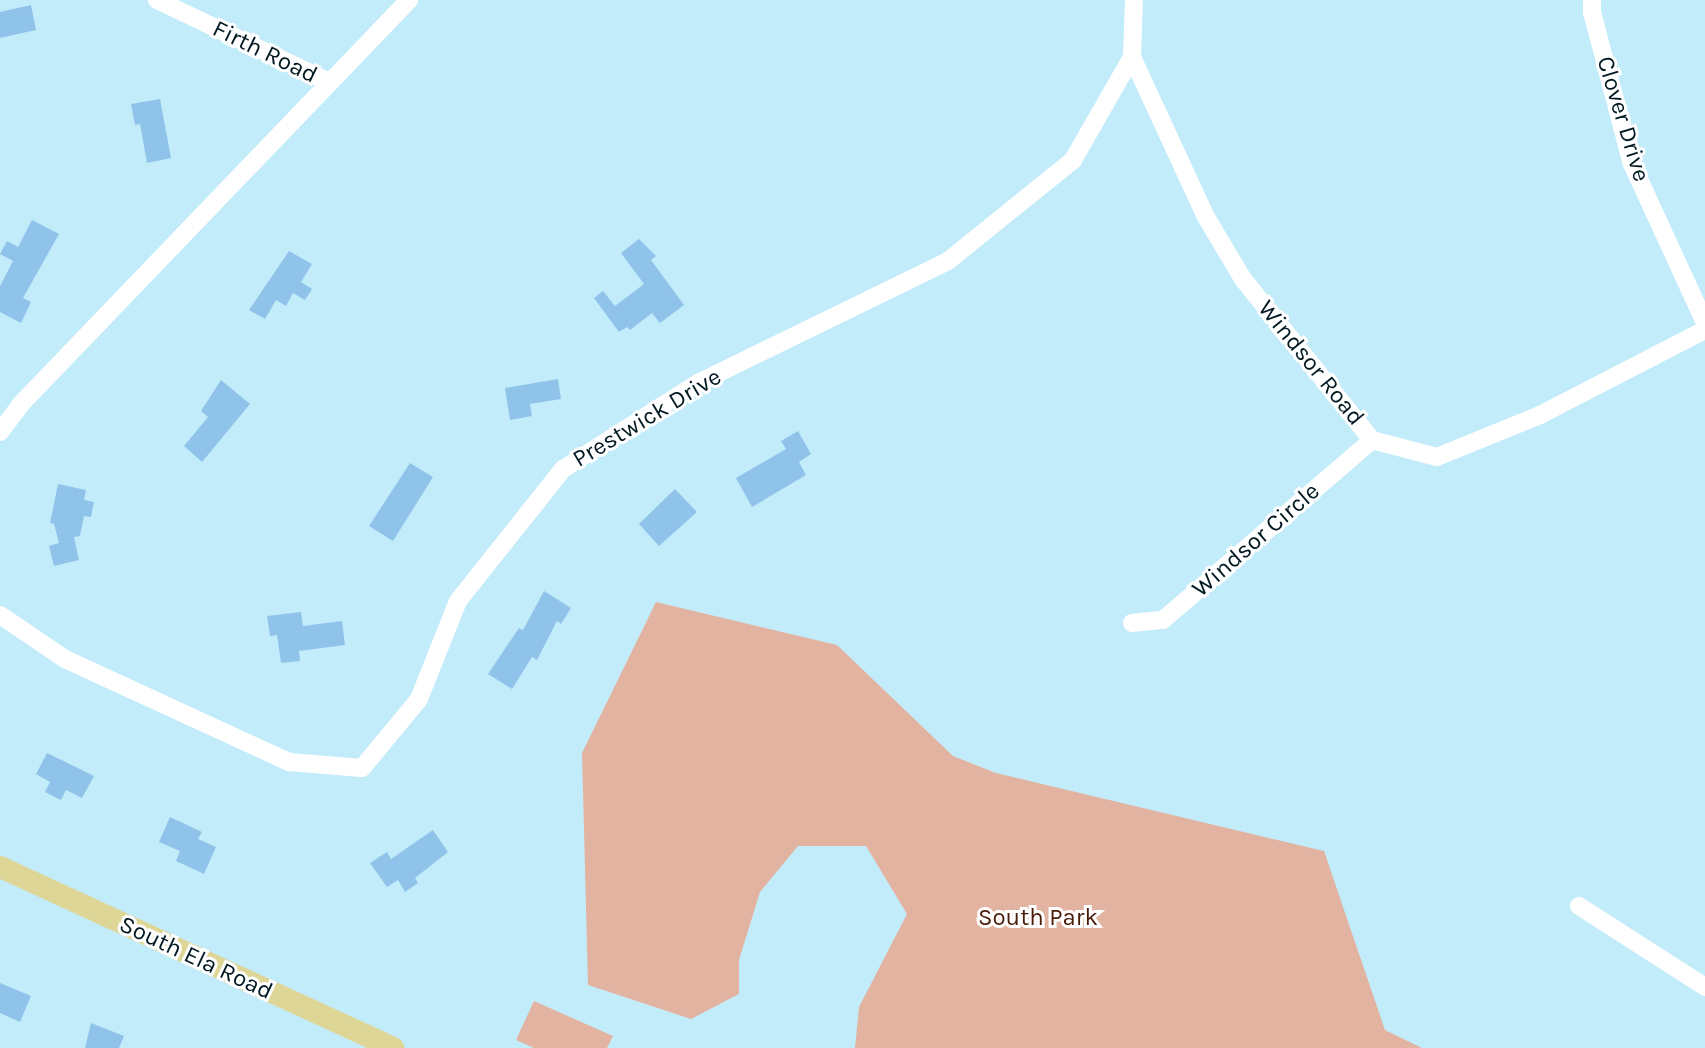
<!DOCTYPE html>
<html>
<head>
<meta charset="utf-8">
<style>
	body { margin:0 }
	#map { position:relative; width:1705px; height:1048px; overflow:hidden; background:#c3ecfb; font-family:Karla,sans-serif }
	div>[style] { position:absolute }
	.green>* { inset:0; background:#e3b3a1 }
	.building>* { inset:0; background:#90c3ea }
	.minor>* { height:18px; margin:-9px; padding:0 9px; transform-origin:9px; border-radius:9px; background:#fff }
	.major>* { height:22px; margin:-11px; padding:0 11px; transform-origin:11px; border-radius:11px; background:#ded697 }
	span { translate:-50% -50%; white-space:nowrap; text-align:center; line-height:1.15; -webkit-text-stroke:6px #fff; paint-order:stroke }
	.street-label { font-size:24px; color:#001821 }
	.park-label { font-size:24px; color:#4a1d09 }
</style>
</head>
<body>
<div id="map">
	<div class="green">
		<i style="clip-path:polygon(656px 602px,837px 645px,953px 756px,996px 773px,1324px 851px,1385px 1030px,1422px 1048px,855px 1048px,859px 1007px,907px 914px,866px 846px,798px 846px,760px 892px,739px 960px,739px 994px,691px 1019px,588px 985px,582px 753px)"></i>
		<i style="clip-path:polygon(534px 1001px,613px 1036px,607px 1048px,534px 1048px,516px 1040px)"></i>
	</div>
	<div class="building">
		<i style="clip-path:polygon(31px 5px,36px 30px,0 38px,0 12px)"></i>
		<i style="clip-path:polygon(160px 99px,171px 158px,147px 163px,140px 124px,135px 125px,131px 104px)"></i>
		<i style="clip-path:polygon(32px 220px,59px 234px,23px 298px,31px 302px,21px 323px,0 312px,0 286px,13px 261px,0 254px,7px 241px,18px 247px)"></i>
		<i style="clip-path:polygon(639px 239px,656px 256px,651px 260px,684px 305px,660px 323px,652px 313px,630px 330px,627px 327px,619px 332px,594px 298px,603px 291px,615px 306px,644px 284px,621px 253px)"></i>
		<i style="clip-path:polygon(289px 251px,312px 264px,301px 282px,312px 289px,305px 300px,293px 293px,286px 306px,276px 300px,265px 319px,249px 310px)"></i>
		<i style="clip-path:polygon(558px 379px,561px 399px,530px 404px,532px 416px,510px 420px,505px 388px)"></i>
		<i style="clip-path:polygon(221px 380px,250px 404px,202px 462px,184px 446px,208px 417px,201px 411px)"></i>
		<i style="clip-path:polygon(798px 431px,811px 454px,799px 462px,806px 475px,752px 507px,736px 478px,786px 449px,781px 441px)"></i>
		<i style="clip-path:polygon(410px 463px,433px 477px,393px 541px,369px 526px)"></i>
		<i style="clip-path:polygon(58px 484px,86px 490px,84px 500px,94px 502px,91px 517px,84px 516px,80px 536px,74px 537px,79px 560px,54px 566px,49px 546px,59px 543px,54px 524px,50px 523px)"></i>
		<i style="clip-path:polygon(675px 489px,697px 512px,659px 546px,639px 524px)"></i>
		<i style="clip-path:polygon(544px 591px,571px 608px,561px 624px,557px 621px,537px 660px,532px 657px,512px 689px,488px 674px,519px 628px,523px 630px)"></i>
		<i style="clip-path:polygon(301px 612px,303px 626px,342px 621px,345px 645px,299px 651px,300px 661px,281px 663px,277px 635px,270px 636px,267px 616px)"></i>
		<i style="clip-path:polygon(47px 753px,94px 776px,82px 798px,66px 790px,61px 800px,45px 792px,50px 782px,36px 774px)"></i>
		<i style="clip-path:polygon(170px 817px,202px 832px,198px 839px,216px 847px,204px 874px,176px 861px,180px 851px,159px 842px)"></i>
		<i style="clip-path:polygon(433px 830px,448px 852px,415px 878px,418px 883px,405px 892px,398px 880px,387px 887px,370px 863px,387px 852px,391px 859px)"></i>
		<i style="clip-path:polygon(0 983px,31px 996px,20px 1022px,0 1013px)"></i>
		<i style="clip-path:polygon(91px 1023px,124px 1036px,119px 1048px,85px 1048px)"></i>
	</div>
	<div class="minor">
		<i style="left:157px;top:0;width:191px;rotate:25.5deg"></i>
		<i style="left:1134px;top:0;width:57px;rotate:92deg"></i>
		<i style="left:1132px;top:57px;width:176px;rotate:65.2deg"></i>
		<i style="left:1206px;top:217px;width:72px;rotate:59.2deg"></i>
		<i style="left:1243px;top:279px;width:206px;rotate:51.3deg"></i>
		<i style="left:1372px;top:440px;width:67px;rotate:14.7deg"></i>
		<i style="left:1437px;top:457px;width:111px;rotate:-22.2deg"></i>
		<i style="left:1540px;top:415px;width:186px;rotate:-27.3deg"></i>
		<i style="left:1592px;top:0;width:12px;rotate:90deg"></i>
		<i style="left:1592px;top:12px;width:157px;rotate:75.3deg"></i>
		<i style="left:1632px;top:164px;width:175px;rotate:65.3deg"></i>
		<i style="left:0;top:432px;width:34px;rotate:-53deg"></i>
		<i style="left:20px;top:405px;width:562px;rotate:-46.15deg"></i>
		<i style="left:0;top:615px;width:78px;rotate:34.1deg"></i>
		<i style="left:65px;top:659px;width:247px;rotate:24.7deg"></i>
		<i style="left:289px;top:762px;width:73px;rotate:4.7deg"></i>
		<i style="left:362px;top:768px;width:89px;rotate:-50.4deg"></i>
		<i style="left:419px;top:699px;width:105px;rotate:-68.3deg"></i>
		<i style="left:458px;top:601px;width:169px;rotate:-51.5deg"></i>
		<i style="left:563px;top:469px;width:160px;rotate:-32.5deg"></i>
		<i style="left:698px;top:383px;width:278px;rotate:-26deg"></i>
		<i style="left:948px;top:261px;width:161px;rotate:-38.9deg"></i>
		<i style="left:1073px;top:160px;width:119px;rotate:-60.2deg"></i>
		<i style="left:1132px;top:623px;width:31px;rotate:-6deg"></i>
		<i style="left:1163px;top:620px;width:276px;rotate:-40.7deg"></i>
		<i style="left:1579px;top:906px;width:150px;rotate:32.7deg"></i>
	</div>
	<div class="major">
		<i style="left:0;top:867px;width:433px;rotate:24.7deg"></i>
	</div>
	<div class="street-label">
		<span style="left:265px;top:52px;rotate:26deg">Firth Road</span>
		<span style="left:1623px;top:119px;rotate:73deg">Clover Drive</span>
		<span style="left:1311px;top:363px;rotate:51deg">Windsor Road</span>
		<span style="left:647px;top:418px;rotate:-31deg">Prestwick Drive</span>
		<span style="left:1256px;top:540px;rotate:-41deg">Windsor Circle</span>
		<span style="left:196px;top:958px;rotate:25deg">South Ela Road</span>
	</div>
	<div class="park-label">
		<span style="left:1038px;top:918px">South Park</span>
	</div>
</div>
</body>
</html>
